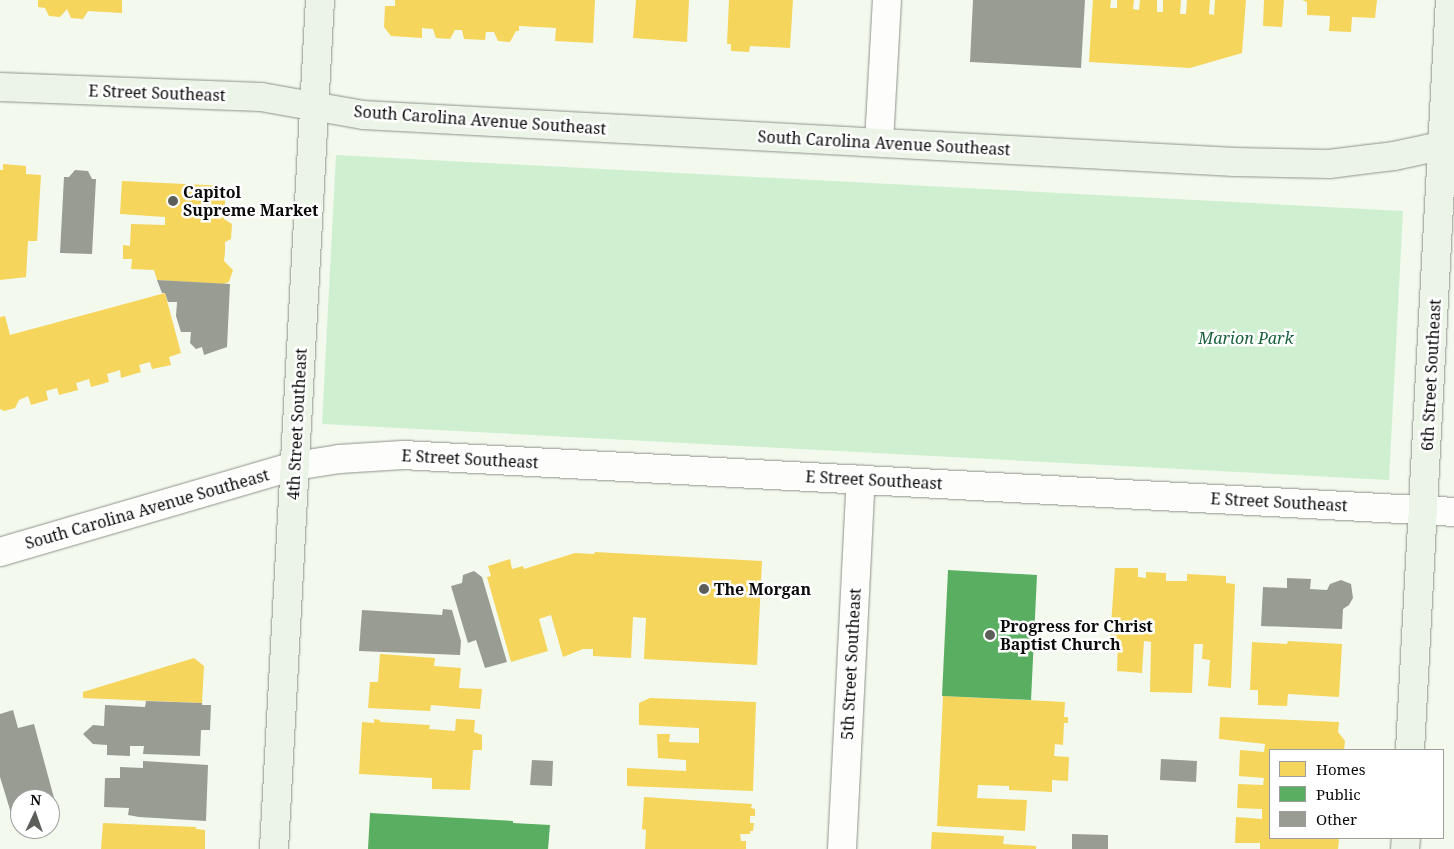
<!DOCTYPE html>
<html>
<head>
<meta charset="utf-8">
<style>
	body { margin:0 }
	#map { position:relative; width:1454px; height:849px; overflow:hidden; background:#f3f9ed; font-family:"Noto Serif",serif }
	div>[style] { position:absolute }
	.green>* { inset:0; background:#cef0d1 }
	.homes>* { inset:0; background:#f6d55c }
	.public>* { inset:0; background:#5aae61 }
	.building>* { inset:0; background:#989c93 }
	.roads { filter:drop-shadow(0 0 1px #8f928c) drop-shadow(0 0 1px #8f928c) }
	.street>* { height:28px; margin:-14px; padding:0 14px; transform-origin:14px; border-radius:14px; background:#fdfefc }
	.secondary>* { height:28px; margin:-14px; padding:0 14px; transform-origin:14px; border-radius:14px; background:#ecf4e7 }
	.dots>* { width:14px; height:14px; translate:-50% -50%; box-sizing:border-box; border:2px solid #fff; border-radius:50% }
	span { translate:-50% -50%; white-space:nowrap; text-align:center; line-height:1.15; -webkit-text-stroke:5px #fff; paint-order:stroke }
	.street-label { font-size:16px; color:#0a0a0a }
	.poi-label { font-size:16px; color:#0a0a0a; font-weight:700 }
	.left { translate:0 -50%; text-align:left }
	.park-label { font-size:16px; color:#1a623d; font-style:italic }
	.legend { position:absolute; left:1269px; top:749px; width:175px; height:90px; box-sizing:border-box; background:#fff; border:1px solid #9d9d9d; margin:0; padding:6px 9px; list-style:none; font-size:15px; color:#0a0a0a }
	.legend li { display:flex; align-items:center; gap:10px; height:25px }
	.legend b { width:25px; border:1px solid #9d9d9d }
	.north { position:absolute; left:10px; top:789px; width:50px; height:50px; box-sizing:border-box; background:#fff; border:1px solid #9d9d9d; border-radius:50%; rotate:3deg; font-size:14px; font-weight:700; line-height:20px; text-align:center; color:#0a0a0a }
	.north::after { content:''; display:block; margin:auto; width:18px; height:22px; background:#5c5e59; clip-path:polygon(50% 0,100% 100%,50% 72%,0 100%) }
</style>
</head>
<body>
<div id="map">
	<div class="green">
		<i style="clip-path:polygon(336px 155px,1403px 211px,1389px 480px,322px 424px)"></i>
	</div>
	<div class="homes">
		<i style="clip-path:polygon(38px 0,122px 0,122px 13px,88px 11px,83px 19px,71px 18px,67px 9px,60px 17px,49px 16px,45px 8px,38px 7px)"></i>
		<i style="clip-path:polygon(395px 0,595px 0,593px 43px,555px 41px,556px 28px,519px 26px,519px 31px,516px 31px,510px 42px,498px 41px,494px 32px,486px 32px,485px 40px,464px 39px,462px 30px,455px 30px,450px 39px,436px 38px,433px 29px,422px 28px,422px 38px,391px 36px,384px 27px,385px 6px,395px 6px)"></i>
		<i style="clip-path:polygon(636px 0,689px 0,687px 42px,633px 38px)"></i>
		<i style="clip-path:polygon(729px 0,793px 0,790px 48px,750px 46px,749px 52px,731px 51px,731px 44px,727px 44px)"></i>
		<i style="clip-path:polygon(1093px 0,1111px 0,1110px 8px,1117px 8px,1117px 0,1134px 0,1133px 9px,1139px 10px,1140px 0,1157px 0,1157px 12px,1163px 12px,1163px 0,1181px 0,1180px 14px,1186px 14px,1187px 0,1210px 0,1209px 14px,1214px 15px,1215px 0,1246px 0,1242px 53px,1190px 68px,1089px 62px)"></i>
		<i style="clip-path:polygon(1264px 0,1284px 0,1282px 27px,1263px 26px)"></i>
		<i style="clip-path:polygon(1302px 0,1377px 0,1375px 18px,1352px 17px,1351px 32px,1329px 31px,1330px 16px,1307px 15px,1307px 2px)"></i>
		<i style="clip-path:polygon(3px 164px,26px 166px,26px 174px,41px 175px,37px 241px,28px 241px,26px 277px,0 280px,0 170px,3px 170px)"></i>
		<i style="clip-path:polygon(122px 181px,226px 186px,224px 219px,232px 224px,231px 239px,225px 242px,225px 252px,224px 261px,233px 270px,229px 282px,223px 284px,157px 280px,154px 270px,131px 269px,132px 259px,123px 259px,123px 245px,130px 246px,131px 224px,165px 225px,165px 217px,120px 214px)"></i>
		<i style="clip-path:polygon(165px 293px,181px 353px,169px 357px,171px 365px,152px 369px,150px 362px,139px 365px,141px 372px,121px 378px,120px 370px,117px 371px,107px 374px,109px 382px,91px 387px,89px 379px,76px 383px,78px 390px,59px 395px,57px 388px,46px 391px,48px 400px,31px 405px,28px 396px,19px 400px,15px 408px,4px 411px,0 409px,0 317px,5px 316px,10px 335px)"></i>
		<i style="clip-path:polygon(595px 552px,762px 561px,757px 665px,644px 659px,646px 618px,633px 617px,631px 658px,593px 656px,593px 649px,583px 649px,563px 657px,551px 615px,539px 619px,548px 651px,511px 662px,487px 577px,491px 576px,488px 566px,510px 559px,512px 569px,523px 566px,524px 569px,575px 553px,594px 554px)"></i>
		<i style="clip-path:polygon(1115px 568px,1138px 568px,1138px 577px,1146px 578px,1146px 572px,1166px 573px,1166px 581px,1187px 581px,1187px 574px,1226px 576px,1226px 583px,1235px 584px,1231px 688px,1208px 686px,1210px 660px,1202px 659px,1203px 644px,1194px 644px,1192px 693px,1150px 692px,1151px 642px,1144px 641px,1142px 673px,1117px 671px,1118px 640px,1110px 640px)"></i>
		<i style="clip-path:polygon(1288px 641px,1342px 644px,1339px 697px,1288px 694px,1287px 706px,1258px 705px,1258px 690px,1250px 690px,1252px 642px,1287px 644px)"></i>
		<i style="clip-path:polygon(380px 654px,435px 658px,434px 666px,461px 668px,459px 688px,482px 689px,480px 709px,431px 705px,430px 711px,368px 708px,370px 682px,378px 682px)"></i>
		<i style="clip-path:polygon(194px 658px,204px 666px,202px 703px,83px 698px,83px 692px)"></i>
		<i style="clip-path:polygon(943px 696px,1065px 702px,1064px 717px,1068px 717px,1068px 723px,1064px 723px,1063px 745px,1055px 744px,1054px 756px,1069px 757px,1068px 781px,1052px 780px,1052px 792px,1009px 790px,1009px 786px,978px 785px,977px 798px,1027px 800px,1025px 831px,937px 826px)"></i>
		<i style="clip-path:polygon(650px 698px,756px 702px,753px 791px,627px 786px,627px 768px,686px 771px,686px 760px,658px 758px,657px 734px,670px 734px,669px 742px,699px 743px,699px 728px,639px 725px,639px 703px)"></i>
		<i style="clip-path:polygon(1220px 717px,1339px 722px,1338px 732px,1345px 741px,1344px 750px,1270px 750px,1270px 838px,1337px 838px,1339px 840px,1338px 849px,1260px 849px,1260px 843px,1235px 843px,1236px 817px,1262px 819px,1262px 809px,1237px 808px,1238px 784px,1263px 785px,1264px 778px,1239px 776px,1240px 750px,1264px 752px,1265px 744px,1219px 739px)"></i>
		<i style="clip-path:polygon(374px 719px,380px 720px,380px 722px,430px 725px,429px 729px,455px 731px,456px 719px,475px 720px,474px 732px,482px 735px,482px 750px,473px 750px,470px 790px,432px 789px,432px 778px,359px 774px,362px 722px,374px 723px)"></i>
		<i style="clip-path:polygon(644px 797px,752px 804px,751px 808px,755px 809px,755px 816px,750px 816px,750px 823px,754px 823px,753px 831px,750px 831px,750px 834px,740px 834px,741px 841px,746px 841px,746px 849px,645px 849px,646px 830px,642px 829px)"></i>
		<i style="clip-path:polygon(103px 823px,196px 827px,196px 829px,205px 830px,205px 849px,101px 849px)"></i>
		<i style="clip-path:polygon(932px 832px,1004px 836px,1003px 844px,1036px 846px,1036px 849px,931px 849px)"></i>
	</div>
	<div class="public">
		<i style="clip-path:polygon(948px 570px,1037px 575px,1031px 700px,942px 696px)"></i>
		<i style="clip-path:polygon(370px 813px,513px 821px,513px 823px,550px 825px,548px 849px,368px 849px)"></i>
	</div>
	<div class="building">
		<i style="clip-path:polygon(973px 0,1085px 0,1081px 68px,970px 62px)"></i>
		<i style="clip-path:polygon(75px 170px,88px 171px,92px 179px,96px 179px,92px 254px,60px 253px,64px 177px,69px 177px)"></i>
		<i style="clip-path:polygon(157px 280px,230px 284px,227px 347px,204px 355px,202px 347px,196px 349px,190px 343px,191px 332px,181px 332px,176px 316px,177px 302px,168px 302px,165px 293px,162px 293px)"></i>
		<i style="clip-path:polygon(474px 571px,482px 577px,507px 662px,485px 668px,476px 640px,468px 643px,451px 586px,462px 583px,463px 575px)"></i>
		<i style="clip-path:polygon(1287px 578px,1311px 579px,1310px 589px,1327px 590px,1330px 584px,1341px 580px,1351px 584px,1353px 598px,1349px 605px,1343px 609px,1342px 629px,1261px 626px,1263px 587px,1287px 588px)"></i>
		<i style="clip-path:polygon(443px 609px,452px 610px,461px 641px,460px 655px,359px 651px,362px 610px,442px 615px)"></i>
		<i style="clip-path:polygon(146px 701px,202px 703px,202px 705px,211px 705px,210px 730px,201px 730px,200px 756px,143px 754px,144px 746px,130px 746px,130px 756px,107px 755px,107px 745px,93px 744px,83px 734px,93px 725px,104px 726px,105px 705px,145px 707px)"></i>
		<i style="clip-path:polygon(13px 710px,18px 728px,34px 724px,54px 798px,20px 799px,20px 810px,11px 813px,0 777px,0 714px)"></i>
		<i style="clip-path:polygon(1161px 759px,1197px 761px,1196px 782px,1160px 780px)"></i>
		<i style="clip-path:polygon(532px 760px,553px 761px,552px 786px,530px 785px)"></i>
		<i style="clip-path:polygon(143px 761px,208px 765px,206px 821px,139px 817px,128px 815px,129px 808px,104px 807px,105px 778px,120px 778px,120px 767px,143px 768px)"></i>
		<i style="clip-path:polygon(1072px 834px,1108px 835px,1108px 849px,1072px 849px)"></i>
	</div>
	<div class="roads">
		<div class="street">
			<i style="left:879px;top:142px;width:142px;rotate:-86.8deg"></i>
			<i style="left:0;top:552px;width:307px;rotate:-16.3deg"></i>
			<i style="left:295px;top:466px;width:45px;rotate:-9deg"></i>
			<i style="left:339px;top:459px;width:64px;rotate:-3.6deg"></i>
			<i style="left:403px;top:455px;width:1053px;rotate:3.1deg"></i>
			<i style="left:842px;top:849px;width:370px;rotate:-87.1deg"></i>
		</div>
		<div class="secondary">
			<i style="left:0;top:87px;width:261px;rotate:2.2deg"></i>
			<i style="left:261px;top:97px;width:104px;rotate:10deg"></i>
			<i style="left:363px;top:115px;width:873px;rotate:3.09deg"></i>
			<i style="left:1235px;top:162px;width:94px;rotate:1.2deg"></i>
			<i style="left:1329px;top:164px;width:65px;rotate:-7deg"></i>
			<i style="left:1394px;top:156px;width:61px;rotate:-12.2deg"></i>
			<i style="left:1410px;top:750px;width:751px;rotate:-86.95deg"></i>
			<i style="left:274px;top:849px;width:850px;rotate:-86.9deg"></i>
			<i style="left:1405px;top:849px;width:11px;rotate:-85deg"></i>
		</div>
	</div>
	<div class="dots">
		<i style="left:173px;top:201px;background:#5c5e59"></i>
		<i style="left:704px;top:589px;background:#5c5e59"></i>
		<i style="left:990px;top:635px;background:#5c5e59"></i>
	</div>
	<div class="street-label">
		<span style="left:157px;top:93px;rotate:2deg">E Street Southeast</span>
		<span style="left:480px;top:120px;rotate:4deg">South Carolina Avenue Southeast</span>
		<span style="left:884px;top:143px;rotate:3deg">South Carolina Avenue Southeast</span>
		<span style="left:1431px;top:375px;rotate:-87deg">6th Street Southeast</span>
		<span style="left:297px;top:424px;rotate:-87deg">4th Street Southeast</span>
		<span style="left:470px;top:459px;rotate:3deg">E Street Southeast</span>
		<span style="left:874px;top:480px;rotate:3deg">E Street Southeast</span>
		<span style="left:1279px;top:502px;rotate:3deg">E Street Southeast</span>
		<span style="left:147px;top:509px;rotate:-16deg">South Carolina Avenue Southeast</span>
		<span style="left:851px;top:664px;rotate:-87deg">5th Street Southeast</span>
	</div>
	<div class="poi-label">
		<span class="left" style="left:183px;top:201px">Capitol<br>Supreme Market</span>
		<span class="left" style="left:714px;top:589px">The Morgan</span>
		<span class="left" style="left:1000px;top:635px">Progress for Christ<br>Baptist Church</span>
	</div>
	<div class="park-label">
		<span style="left:1246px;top:338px">Marion Park</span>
	</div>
	<ul class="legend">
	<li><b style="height:14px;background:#f6d55c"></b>Homes</li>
	<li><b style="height:14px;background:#5aae61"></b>Public</li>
	<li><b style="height:14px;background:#989c93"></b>Other</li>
	</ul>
	<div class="north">N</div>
</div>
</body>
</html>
